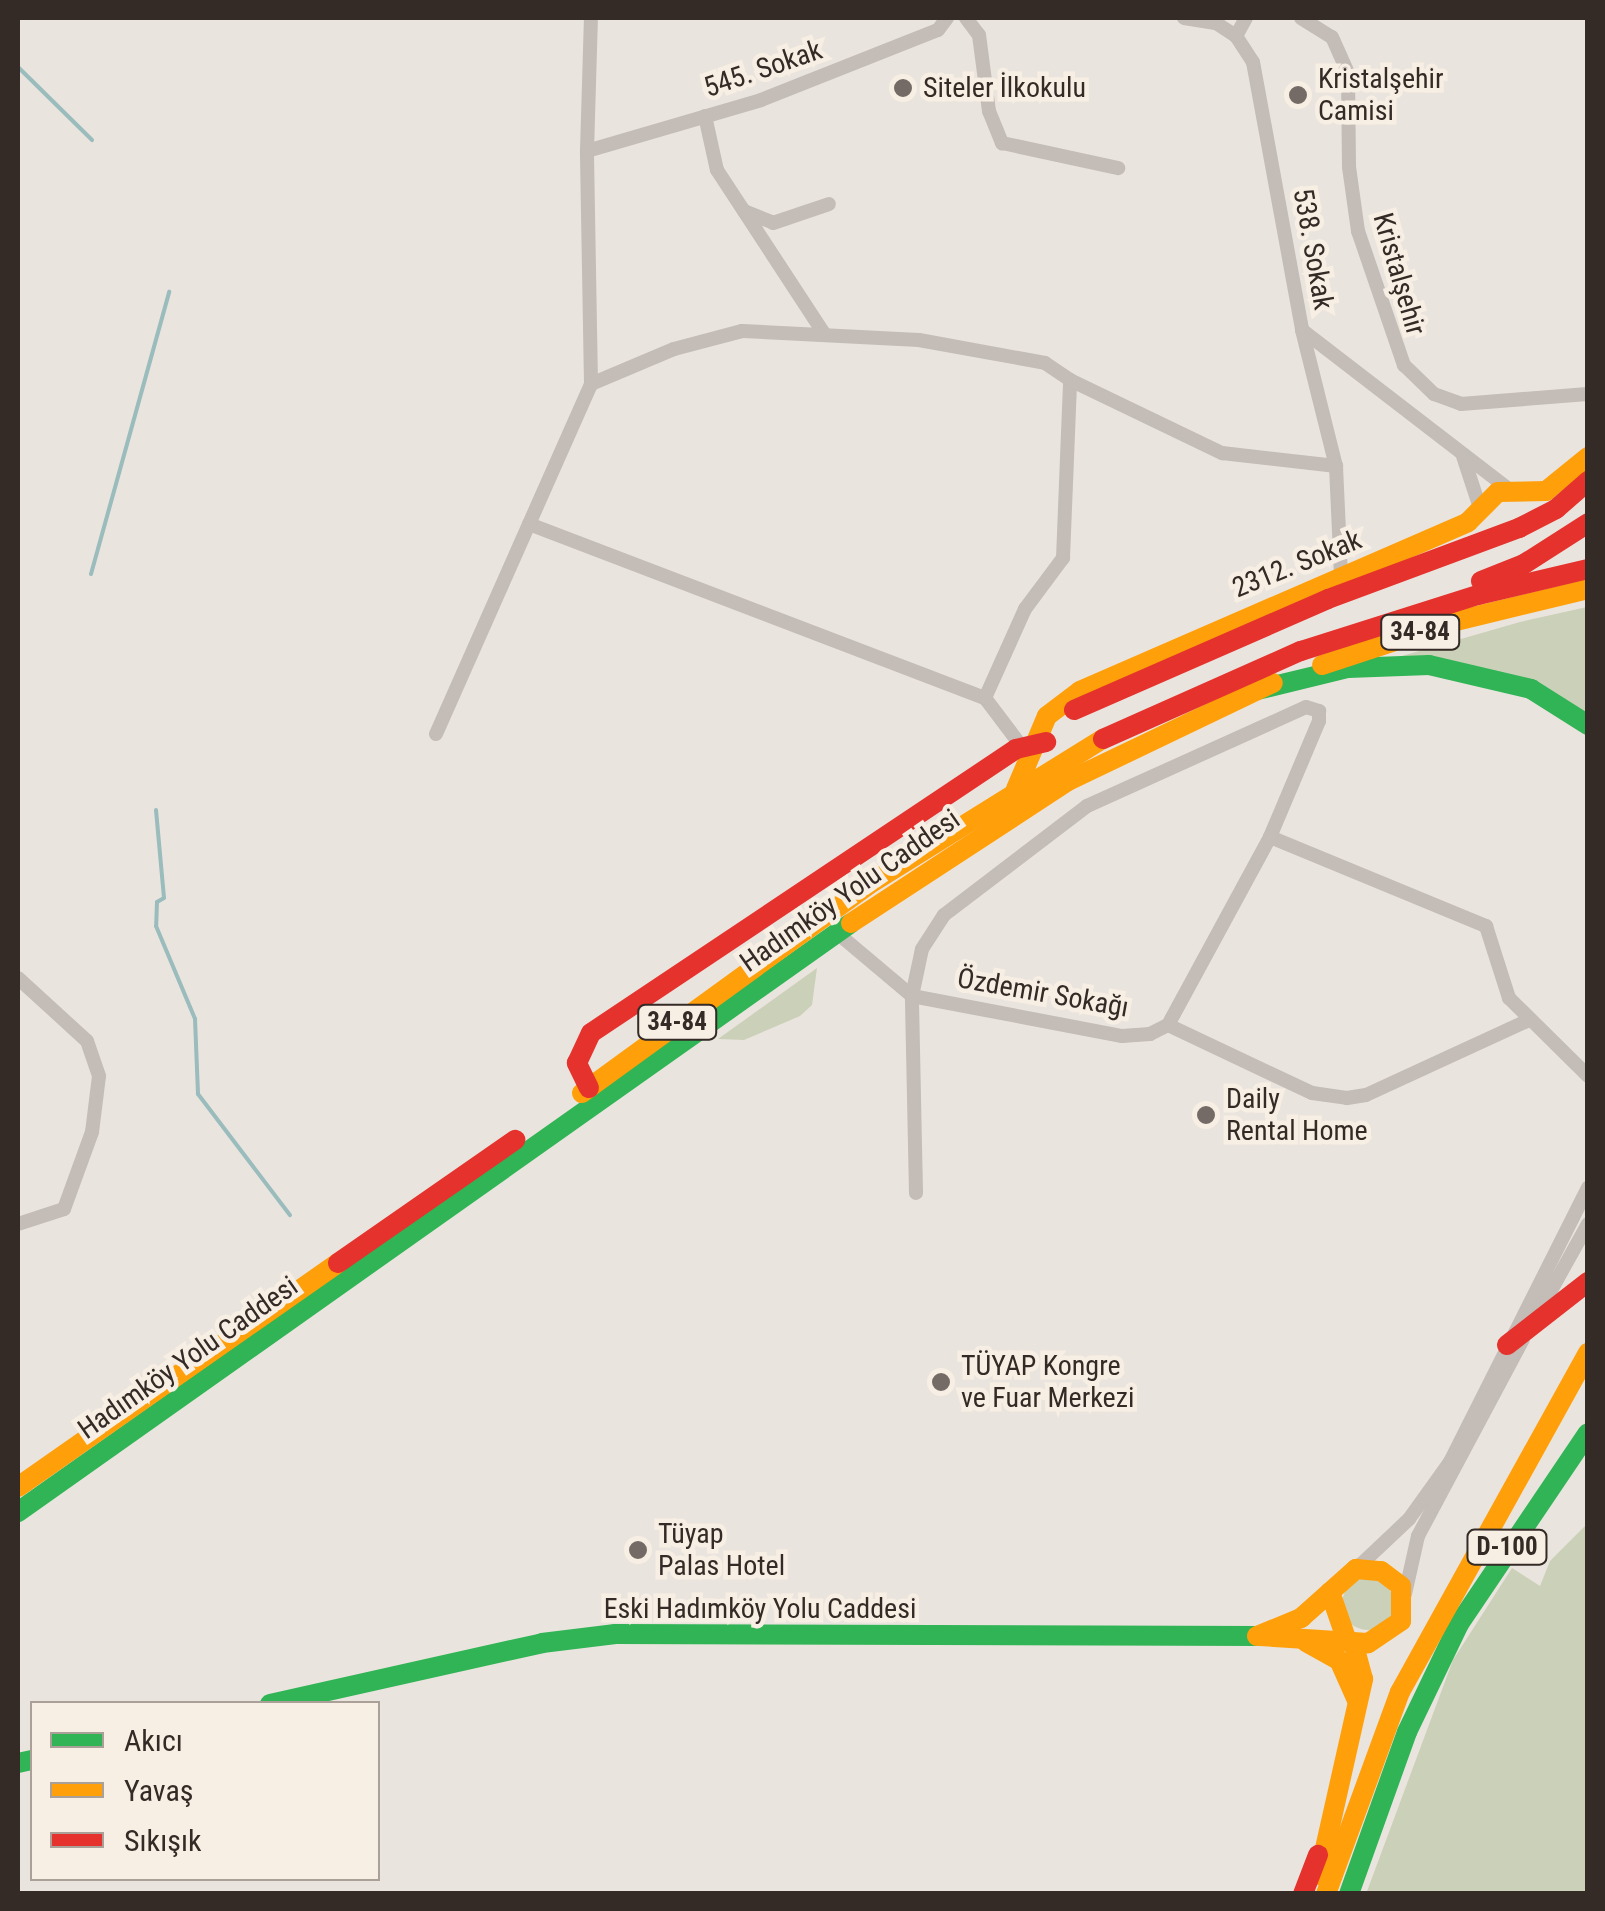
<!DOCTYPE html>
<html>
<head>
<meta charset="utf-8">
<style>
	body { margin:0 }
	#map { position:relative; width:1605px; height:1911px; overflow:hidden; background:#eae4de; font-family:"Roboto Condensed",sans-serif }
	div>[style] { position:absolute }
	.green>* { inset:0; background:#cbd0b8 }
	.round { border-radius:50% }
	.stream>* { height:4px; margin:-2px; padding:0 2px; transform-origin:2px; border-radius:2px; background:#9abcbc }
	.street>* { height:14px; margin:-7px; padding:0 7px; transform-origin:7px; border-radius:7px; background:#c3bcb7 }
	.fast>* { height:20px; margin:-10px; padding:0 10px; transform-origin:10px; border-radius:10px; background:#30b455 }
	.slow>* { height:20px; margin:-10px; padding:0 10px; transform-origin:10px; border-radius:10px; background:#ff9f0a }
	.jam>* { height:20px; margin:-10px; padding:0 10px; transform-origin:10px; border-radius:10px; background:#e5322d }
	.dots>* { width:28px; height:28px; translate:-50% -50%; box-sizing:border-box; border:5px solid #f8efe4; border-radius:50% }
	span { translate:-50% -50%; white-space:nowrap; text-align:center; line-height:1.15; -webkit-text-stroke:9px #f8efe4; paint-order:stroke }
	.shield-label span { padding:2px 8px; background:#f8efe4; border:2px solid; border-radius:8px; -webkit-text-stroke-width:0 }
	.shield-label { font-size:25px; color:#342a26; font-weight:700 }
	.street-label { font-size:28px; color:#342a26 }
	.poi-label { font-size:28px; color:#342a26 }
	.left { translate:0 -50%; text-align:left }
	.frame { position:absolute; inset:0; border:20px solid #342a26; pointer-events:none }
	.legend { position:absolute; left:30px; top:1701px; width:350px; height:180px; box-sizing:border-box; background:#f8efe4; border:2px solid #aaa098; margin:0; padding:12px 18px; list-style:none; font-size:30px; color:#342a26 }
	.legend li { display:flex; align-items:center; gap:20px; height:50px }
	.legend b { width:50px; border:2px solid #aaa098 }
</style>
</head>
<body>
<div id="map">
	<div class="green">
		<i style="clip-path:polygon(1587px 607px,1587px 712px,1402px 656px,1520px 622px)"></i>
		<i style="clip-path:polygon(817px 968px,812px 1005px,800px 1016px,744px 1040px,718px 1039px)"></i>
		<i style="clip-path:polygon(1587px 1524px,1587px 1893px,1366px 1894px,1453px 1660px,1512px 1568px,1540px 1586px,1550px 1561px)"></i>
		<i class="round" style="left:1342px;top:1578px;width:52px;height:52px"></i>
	</div>
	<div class="stream">
		<i style="left:18px;top:67px;width:104px;rotate:44.6deg"></i>
		<i style="left:91px;top:574px;width:293px;rotate:-74.5deg"></i>
		<i style="left:156px;top:810px;width:88px;rotate:84.8deg"></i>
		<i style="left:164px;top:898px;width:8px;rotate:150deg"></i>
		<i style="left:157px;top:902px;width:24px;rotate:92deg"></i>
		<i style="left:156px;top:926px;width:101px;rotate:67.2deg"></i>
		<i style="left:195px;top:1019px;width:75px;rotate:87.7deg"></i>
		<i style="left:198px;top:1094px;width:152px;rotate:52.8deg"></i>
	</div>
	<div class="street">
		<i style="left:966px;top:18px;width:21px;rotate:53deg"></i>
		<i style="left:979px;top:35px;width:77px;rotate:82.5deg"></i>
		<i style="left:989px;top:111px;width:35px;rotate:68deg"></i>
		<i style="left:1002px;top:143px;width:119px;rotate:12.2deg"></i>
		<i style="left:1184px;top:18px;width:32px;rotate:9deg"></i>
		<i style="left:1216px;top:23px;width:24px;rotate:33deg"></i>
		<i style="left:1236px;top:36px;width:31px;rotate:57deg"></i>
		<i style="left:1253px;top:62px;width:272px;rotate:79.6deg"></i>
		<i style="left:1302px;top:330px;width:264px;rotate:37.6deg"></i>
		<i style="left:1301px;top:18px;width:36px;rotate:32deg"></i>
		<i style="left:1332px;top:37px;width:39px;rotate:66deg"></i>
		<i style="left:1348px;top:73px;width:94px;rotate:89.4deg"></i>
		<i style="left:1349px;top:167px;width:65px;rotate:82deg"></i>
		<i style="left:1358px;top:231px;width:142px;rotate:71.1deg"></i>
		<i style="left:1404px;top:365px;width:42px;rotate:44deg"></i>
		<i style="left:1434px;top:394px;width:29px;rotate:20deg"></i>
		<i style="left:1461px;top:404px;width:127px;rotate:-4.5deg"></i>
		<i style="left:1236px;top:36px;width:21px;rotate:-61deg"></i>
		<i style="left:705px;top:116px;width:55px;rotate:77.5deg"></i>
		<i style="left:717px;top:170px;width:197px;rotate:56.8deg"></i>
		<i style="left:587px;top:151px;width:133px;rotate:-88.3deg"></i>
		<i style="left:744px;top:211px;width:31px;rotate:22deg"></i>
		<i style="left:773px;top:223px;width:59px;rotate:-18.7deg"></i>
		<i style="left:1302px;top:330px;width:140px;rotate:76deg"></i>
		<i style="left:1336px;top:466px;width:110px;rotate:87.4deg"></i>
		<i style="left:591px;top:384px;width:233px;rotate:-91deg"></i>
		<i style="left:587px;top:151px;width:181px;rotate:-16.3deg"></i>
		<i style="left:761px;top:100px;width:190px;rotate:-21.6deg"></i>
		<i style="left:938px;top:30px;width:15px;rotate:-53deg"></i>
		<i style="left:1463px;top:456px;width:58px;rotate:71.9deg"></i>
		<i style="left:529px;top:524px;width:488px;rotate:20.9deg"></i>
		<i style="left:985px;top:698px;width:61px;rotate:52.9deg"></i>
		<i style="left:985px;top:698px;width:98px;rotate:-65.8deg"></i>
		<i style="left:1025px;top:609px;width:64px;rotate:-53.3deg"></i>
		<i style="left:1063px;top:558px;width:178px;rotate:-87.7deg"></i>
		<i style="left:1070px;top:380px;width:169px;rotate:25.7deg"></i>
		<i style="left:1222px;top:453px;width:115px;rotate:6.5deg"></i>
		<i style="left:436px;top:734px;width:383px;rotate:-66.1deg"></i>
		<i style="left:591px;top:384px;width:90px;rotate:-22.9deg"></i>
		<i style="left:674px;top:349px;width:70px;rotate:-14.8deg"></i>
		<i style="left:742px;top:331px;width:177px;rotate:2.9deg"></i>
		<i style="left:919px;top:340px;width:128px;rotate:10.3deg"></i>
		<i style="left:1045px;top:363px;width:30px;rotate:34deg"></i>
		<i style="left:836px;top:932px;width:99px;rotate:40.1deg"></i>
		<i style="left:912px;top:996px;width:214px;rotate:10.8deg"></i>
		<i style="left:1122px;top:1036px;width:28px;rotate:-4deg"></i>
		<i style="left:1150px;top:1034px;width:20px;rotate:-27deg"></i>
		<i style="left:1168px;top:1025px;width:214px;rotate:-61.5deg"></i>
		<i style="left:18px;top:978px;width:93px;rotate:42.4deg"></i>
		<i style="left:87px;top:1041px;width:37px;rotate:71deg"></i>
		<i style="left:99px;top:1076px;width:56px;rotate:97.1deg"></i>
		<i style="left:92px;top:1132px;width:82px;rotate:110deg"></i>
		<i style="left:64px;top:1209px;width:48px;rotate:161.9deg"></i>
		<i style="left:1168px;top:1025px;width:159px;rotate:25.3deg"></i>
		<i style="left:1312px;top:1093px;width:35px;rotate:8deg"></i>
		<i style="left:1347px;top:1098px;width:19px;rotate:-9deg"></i>
		<i style="left:1366px;top:1095px;width:177px;rotate:-24.7deg"></i>
		<i style="left:916px;top:1193px;width:197px;rotate:-91.2deg"></i>
		<i style="left:912px;top:996px;width:48px;rotate:-78deg"></i>
		<i style="left:922px;top:949px;width:40px;rotate:-57.1deg"></i>
		<i style="left:944px;top:915px;width:180px;rotate:-37.3deg"></i>
		<i style="left:1087px;top:806px;width:240px;rotate:-24.3deg"></i>
		<i style="left:1306px;top:707px;width:14px;rotate:17deg"></i>
		<i style="left:1319px;top:711px;width:10px;rotate:90deg"></i>
		<i style="left:1319px;top:721px;width:126px;rotate:112.9deg"></i>
		<i style="left:1270px;top:837px;width:234px;rotate:22.4deg"></i>
		<i style="left:1486px;top:926px;width:76px;rotate:72.3deg"></i>
		<i style="left:1509px;top:998px;width:111px;rotate:44.6deg"></i>
		<i style="left:1539px;top:1312px;width:101px;rotate:-60.9deg"></i>
		<i style="left:1356px;top:1569px;width:73px;rotate:-43.3deg"></i>
		<i style="left:1409px;top:1519px;width:70px;rotate:-54.3deg"></i>
		<i style="left:1450px;top:1462px;width:307px;rotate:-63.3deg"></i>
		<i style="left:1405px;top:1594px;width:59px;rotate:-77.4deg"></i>
		<i style="left:1418px;top:1536px;width:223px;rotate:-61.9deg"></i>
	</div>
	<div class="fast">
		<i style="left:1257px;top:690px;width:94px;rotate:-13.6deg"></i>
		<i style="left:1348px;top:668px;width:81px;rotate:-2.1deg"></i>
		<i style="left:1429px;top:665px;width:105px;rotate:13.2deg"></i>
		<i style="left:1531px;top:689px;width:67px;rotate:32.3deg"></i>
		<i style="left:18px;top:1512px;width:1020px;rotate:-35.26deg"></i>
		<i style="left:270px;top:1704px;width:279px;rotate:-12.6deg"></i>
		<i style="left:542px;top:1643px;width:74px;rotate:-7deg"></i>
		<i style="left:615px;top:1634px;width:645px;rotate:0.18deg"></i>
		<i style="left:18px;top:1763px;width:14px;rotate:-12deg"></i>
		<i style="left:1349px;top:1894px;width:172px;rotate:-70.3deg"></i>
		<i style="left:1407px;top:1732px;width:120px;rotate:-64.3deg"></i>
		<i style="left:1459px;top:1624px;width:230px;rotate:-56deg"></i>
	</div>
	<div class="slow">
		<i style="left:1322px;top:665px;width:141px;rotate:-18.2deg"></i>
		<i style="left:1456px;top:621px;width:136px;rotate:-13.6deg"></i>
		<i style="left:1016px;top:789px;width:79px;rotate:-67deg"></i>
		<i style="left:1047px;top:716px;width:41px;rotate:-37.1deg"></i>
		<i style="left:1080px;top:691px;width:423px;rotate:-23.5deg"></i>
		<i style="left:1468px;top:522px;width:42px;rotate:-45deg"></i>
		<i style="left:1498px;top:492px;width:48px;rotate:-1.2deg"></i>
		<i style="left:1546px;top:491px;width:54px;rotate:-39deg"></i>
		<i style="left:851px;top:923px;width:259px;rotate:-33.2deg"></i>
		<i style="left:1068px;top:781px;width:227px;rotate:-25.6deg"></i>
		<i style="left:582px;top:1093px;width:354px;rotate:-36deg"></i>
		<i style="left:868px;top:885px;width:277px;rotate:-31.9deg"></i>
		<i style="left:18px;top:1487px;width:391px;rotate:-35deg"></i>
		<i style="left:1330px;top:1592px;width:52px;rotate:70.9deg"></i>
		<i style="left:1257px;top:1636px;width:48px;rotate:-22.2deg"></i>
		<i style="left:1301px;top:1618px;width:74px;rotate:-41.7deg"></i>
		<i style="left:1356px;top:1569px;width:25px;rotate:5deg"></i>
		<i style="left:1381px;top:1571px;width:25px;rotate:37deg"></i>
		<i style="left:1401px;top:1586px;width:35px;rotate:90deg"></i>
		<i style="left:1401px;top:1621px;width:40px;rotate:146deg"></i>
		<i style="left:1368px;top:1643px;width:108px;rotate:-176.3deg"></i>
		<i style="left:1306px;top:1642px;width:38px;rotate:29deg"></i>
		<i style="left:1339px;top:1660px;width:42px;rotate:65.9deg"></i>
		<i style="left:1319px;top:1875px;width:201px;rotate:-77.3deg"></i>
		<i style="left:1363px;top:1679px;width:38px;rotate:-105deg"></i>
		<i style="left:1326px;top:1894px;width:215px;rotate:-69.9deg"></i>
		<i style="left:1400px;top:1692px;width:388px;rotate:-61deg"></i>
	</div>
	<div class="jam">
		<i style="left:1481px;top:581px;width:46px;rotate:-21.6deg"></i>
		<i style="left:1524px;top:564px;width:76px;rotate:-32.6deg"></i>
		<i style="left:1074px;top:710px;width:277px;rotate:-23.6deg"></i>
		<i style="left:1328px;top:599px;width:204px;rotate:-20.4deg"></i>
		<i style="left:1519px;top:528px;width:42px;rotate:-27.2deg"></i>
		<i style="left:1556px;top:509px;width:43px;rotate:-41.2deg"></i>
		<i style="left:1103px;top:739px;width:217px;rotate:-24deg"></i>
		<i style="left:1301px;top:651px;width:186px;rotate:-17.6deg"></i>
		<i style="left:1478px;top:595px;width:113px;rotate:-13.3deg"></i>
		<i style="left:589px;top:1088px;width:28px;rotate:-116deg"></i>
		<i style="left:577px;top:1063px;width:33px;rotate:-65deg"></i>
		<i style="left:591px;top:1033px;width:511px;rotate:-33.75deg"></i>
		<i style="left:1016px;top:749px;width:31px;rotate:-13deg"></i>
		<i style="left:338px;top:1263px;width:216px;rotate:-34.8deg"></i>
		<i style="left:1507px;top:1345px;width:103px;rotate:-37.9deg"></i>
		<i style="left:1303px;top:1894px;width:42px;rotate:-69deg"></i>
	</div>
	<div class="dots">
		<i style="left:903px;top:88px;background:#746b66"></i>
		<i style="left:1298px;top:95px;background:#746b66"></i>
		<i style="left:1206px;top:1115px;background:#746b66"></i>
		<i style="left:941px;top:1382px;background:#746b66"></i>
		<i style="left:638px;top:1550px;background:#746b66"></i>
	</div>
	<div class="shield-label">
		<span style="left:1420px;top:632px">34-84</span>
		<span style="left:677px;top:1022px">34-84</span>
		<span style="left:1507px;top:1547px">D-100</span>
	</div>
	<div class="street-label">
		<span style="left:763px;top:69px;rotate:-19deg">545. Sokak</span>
		<span style="left:1313px;top:249px;rotate:80deg">538. Sokak</span>
		<span style="left:1399px;top:274px;rotate:74deg">Kristalşehir</span>
		<span style="left:1297px;top:564px;rotate:-22deg">2312. Sokak</span>
		<span style="left:850px;top:891px;rotate:-35deg">Hadımköy Yolu Caddesi</span>
		<span style="left:1043px;top:993px;rotate:10deg">Özdemir Sokağı</span>
		<span style="left:188px;top:1358px;rotate:-35deg">Hadımköy Yolu Caddesi</span>
		<span style="left:760px;top:1609px">Eski Hadımköy Yolu Caddesi</span>
	</div>
	<div class="poi-label">
		<span class="left" style="left:1318px;top:95px">Kristalşehir<br>Camisi</span>
		<span class="left" style="left:923px;top:88px">Siteler İlkokulu</span>
		<span class="left" style="left:1226px;top:1115px">Daily<br>Rental Home</span>
		<span class="left" style="left:961px;top:1382px">TÜYAP Kongre<br>ve Fuar Merkezi</span>
		<span class="left" style="left:658px;top:1550px">Tüyap<br>Palas Hotel</span>
	</div>
	<div class="frame"></div>
	<ul class="legend">
	<li><b style="height:12px;background:#30b455"></b>Akıcı</li>
	<li><b style="height:12px;background:#ff9f0a"></b>Yavaş</li>
	<li><b style="height:12px;background:#e5322d"></b>Sıkışık</li>
	</ul>
</div>
</body>
</html>
